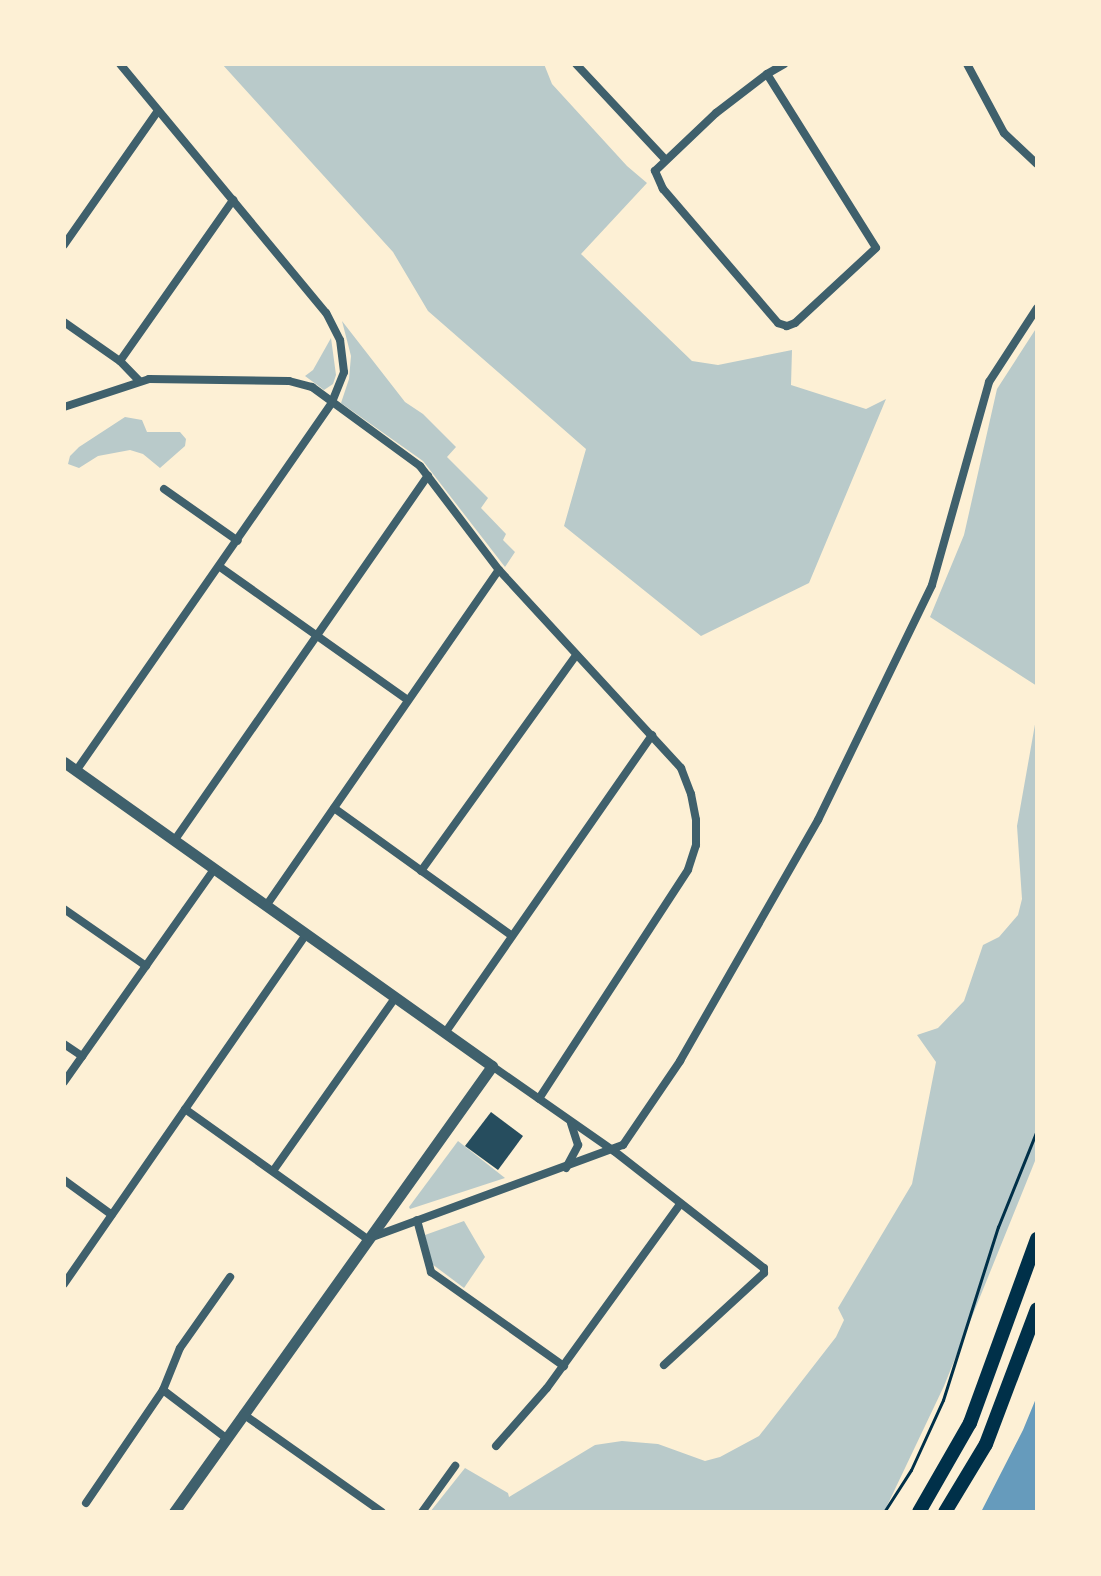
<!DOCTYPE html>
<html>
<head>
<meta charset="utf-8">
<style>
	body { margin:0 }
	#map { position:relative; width:1101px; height:1576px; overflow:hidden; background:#fdf0d5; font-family:Manrope,sans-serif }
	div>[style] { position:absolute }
	.green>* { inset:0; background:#b9caca }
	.water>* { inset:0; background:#669bbc }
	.building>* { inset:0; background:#264d5e }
	.path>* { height:3px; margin:-1.5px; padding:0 1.5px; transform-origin:1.5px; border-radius:1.5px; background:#003049 }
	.minor>* { height:8px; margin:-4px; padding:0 4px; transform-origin:4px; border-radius:4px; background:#3f606c }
	.tertiary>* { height:11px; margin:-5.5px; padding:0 5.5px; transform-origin:5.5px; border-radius:5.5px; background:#3f606c }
	.trunk>* { height:14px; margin:-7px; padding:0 7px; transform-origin:7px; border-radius:7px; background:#003049 }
	span { translate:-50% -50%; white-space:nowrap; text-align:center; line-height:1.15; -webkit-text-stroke:8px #fdf0d5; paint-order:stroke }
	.frame { position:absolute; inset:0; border:66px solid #fdf0d5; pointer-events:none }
</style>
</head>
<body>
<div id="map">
	<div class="green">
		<i style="clip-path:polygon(222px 64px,544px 64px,552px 84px,627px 166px,647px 183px,581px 254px,692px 361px,718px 365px,792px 350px,791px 385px,866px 409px,886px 399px,809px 583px,701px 636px,564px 526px,586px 449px,428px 311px,393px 252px)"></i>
		<i style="clip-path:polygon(342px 321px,405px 402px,423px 414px,456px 447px,447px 457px,488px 498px,481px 508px,506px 534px,503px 540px,515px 552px,505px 567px,423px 461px,341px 403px,349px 379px,351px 356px)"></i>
		<i style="clip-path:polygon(1037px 327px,1037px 686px,930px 617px,964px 535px,997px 389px)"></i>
		<i style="clip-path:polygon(331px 338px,336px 375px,333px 384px,324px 390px,305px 376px,313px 370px)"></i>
		<i style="clip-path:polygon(125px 417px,142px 420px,147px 432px,180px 432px,186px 439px,185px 446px,160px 468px,143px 454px,130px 450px,98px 456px,79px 468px,68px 464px,70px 456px,79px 447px)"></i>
		<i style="clip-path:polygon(1037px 713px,1037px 1156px,944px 1386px,886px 1508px,883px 1512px,430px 1512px,465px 1468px,508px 1493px,509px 1497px,595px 1445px,622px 1441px,658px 1444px,705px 1461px,720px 1457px,759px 1436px,836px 1337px,844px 1320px,838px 1308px,912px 1184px,936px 1062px,917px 1035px,938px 1028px,964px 1001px,983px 945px,999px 937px,1018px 915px,1022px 899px,1017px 826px)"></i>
		<i style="clip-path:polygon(458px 1141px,505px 1178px,410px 1209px,409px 1207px)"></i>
		<i style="clip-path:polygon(464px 1221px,485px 1257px,464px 1288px,432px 1264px,425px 1235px)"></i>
	</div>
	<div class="water">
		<i style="clip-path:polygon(1037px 1396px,1037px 1512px,981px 1512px,1023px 1430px)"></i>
	</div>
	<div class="building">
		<i style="clip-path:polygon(491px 1112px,523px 1136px,498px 1170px,465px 1146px)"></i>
	</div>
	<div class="path">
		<i style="left:884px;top:1512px;width:50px;rotate:-57.3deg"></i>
		<i style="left:911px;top:1470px;width:77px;rotate:-65.4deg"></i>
		<i style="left:943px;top:1400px;width:182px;rotate:-72.4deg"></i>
		<i style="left:998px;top:1227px;width:105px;rotate:-68.1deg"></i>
	</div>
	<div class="minor">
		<i style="left:576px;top:64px;width:130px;rotate:46.9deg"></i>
		<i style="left:967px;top:64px;width:78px;rotate:61.8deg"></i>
		<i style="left:1004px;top:133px;width:45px;rotate:43.2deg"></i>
		<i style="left:767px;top:74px;width:205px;rotate:57.9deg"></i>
		<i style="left:876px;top:248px;width:110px;rotate:137.2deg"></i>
		<i style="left:795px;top:323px;width:9px;rotate:159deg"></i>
		<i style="left:787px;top:326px;width:9px;rotate:-162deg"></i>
		<i style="left:778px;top:323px;width:177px;rotate:-130.6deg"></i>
		<i style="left:663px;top:189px;width:20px;rotate:-114deg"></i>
		<i style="left:655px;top:171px;width:84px;rotate:-43.6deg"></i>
		<i style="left:716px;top:113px;width:64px;rotate:-37.4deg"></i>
		<i style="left:767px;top:74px;width:20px;rotate:-30deg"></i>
		<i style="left:64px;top:245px;width:164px;rotate:-55deg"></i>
		<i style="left:64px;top:322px;width:68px;rotate:34.9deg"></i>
		<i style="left:120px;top:361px;width:28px;rotate:46deg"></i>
		<i style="left:120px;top:361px;width:197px;rotate:-54.9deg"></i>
		<i style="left:64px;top:407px;width:89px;rotate:-18.2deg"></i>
		<i style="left:149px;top:379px;width:140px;rotate:0.8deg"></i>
		<i style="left:289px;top:381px;width:24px;rotate:15deg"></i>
		<i style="left:312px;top:387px;width:134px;rotate:36.2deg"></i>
		<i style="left:420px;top:466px;width:131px;rotate:52.8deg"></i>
		<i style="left:499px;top:570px;width:269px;rotate:47.4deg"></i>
		<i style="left:681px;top:768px;width:28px;rotate:69deg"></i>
		<i style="left:691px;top:794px;width:26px;rotate:79deg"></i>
		<i style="left:696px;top:820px;width:25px;rotate:90deg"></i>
		<i style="left:696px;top:845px;width:26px;rotate:108deg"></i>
		<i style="left:688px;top:870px;width:273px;rotate:123.1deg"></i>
		<i style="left:164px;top:489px;width:90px;rotate:35.1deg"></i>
		<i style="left:220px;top:567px;width:230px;rotate:35.3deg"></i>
		<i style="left:76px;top:771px;width:449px;rotate:-55.2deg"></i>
		<i style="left:332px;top:402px;width:32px;rotate:-68deg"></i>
		<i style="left:344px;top:372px;width:32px;rotate:-97deg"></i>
		<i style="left:340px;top:340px;width:30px;rotate:-117deg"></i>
		<i style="left:326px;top:313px;width:323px;rotate:-129.6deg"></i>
		<i style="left:334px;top:808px;width:219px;rotate:35.7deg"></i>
		<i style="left:174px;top:841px;width:445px;rotate:-55.2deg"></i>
		<i style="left:421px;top:871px;width:266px;rotate:-54.3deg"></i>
		<i style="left:266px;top:906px;width:409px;rotate:-55.3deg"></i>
		<i style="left:64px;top:909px;width:100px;rotate:34.8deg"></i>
		<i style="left:445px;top:1033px;width:363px;rotate:-55.2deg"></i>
		<i style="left:64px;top:1044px;width:22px;rotate:34deg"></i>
		<i style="left:492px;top:1066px;width:149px;rotate:34.9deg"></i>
		<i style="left:614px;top:1151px;width:190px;rotate:38deg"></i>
		<i style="left:764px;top:1268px;width:5px;rotate:90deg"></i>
		<i style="left:764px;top:1273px;width:136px;rotate:137.4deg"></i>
		<i style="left:64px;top:1082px;width:261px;rotate:-54.8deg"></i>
		<i style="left:185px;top:1109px;width:224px;rotate:35.5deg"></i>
		<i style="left:367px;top:1239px;width:273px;rotate:-20.2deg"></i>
		<i style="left:623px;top:1145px;width:102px;rotate:-55.8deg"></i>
		<i style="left:680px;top:1061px;width:278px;rotate:-60.2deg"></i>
		<i style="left:818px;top:820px;width:261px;rotate:-64.1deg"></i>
		<i style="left:932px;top:585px;width:211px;rotate:-74.3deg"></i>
		<i style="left:989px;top:382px;width:88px;rotate:-57deg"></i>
		<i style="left:566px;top:1168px;width:26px;rotate:-62deg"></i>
		<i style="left:578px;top:1145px;width:23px;rotate:-108deg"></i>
		<i style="left:273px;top:1171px;width:212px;rotate:-54.8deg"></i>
		<i style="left:64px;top:1180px;width:59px;rotate:36.1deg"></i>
		<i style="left:417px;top:1220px;width:54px;rotate:74.9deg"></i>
		<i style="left:431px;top:1272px;width:163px;rotate:35.3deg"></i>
		<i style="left:64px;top:1284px;width:426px;rotate:-55.3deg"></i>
		<i style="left:163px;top:1390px;width:45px;rotate:-68deg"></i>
		<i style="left:180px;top:1348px;width:87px;rotate:-54.8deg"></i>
		<i style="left:243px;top:1414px;width:170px;rotate:35.2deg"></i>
		<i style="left:496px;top:1446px;width:77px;rotate:-48.7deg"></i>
		<i style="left:547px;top:1388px;width:227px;rotate:-54.1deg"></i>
		<i style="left:86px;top:1503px;width:137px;rotate:-55.7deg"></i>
		<i style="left:163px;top:1390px;width:79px;rotate:37.3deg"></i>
		<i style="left:422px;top:1512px;width:57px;rotate:-54.3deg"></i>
	</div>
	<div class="tertiary">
		<i style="left:64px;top:762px;width:525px;rotate:35.39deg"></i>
		<i style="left:492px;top:1066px;width:548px;rotate:125.49deg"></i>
	</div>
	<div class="trunk">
		<i style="left:919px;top:1512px;width:103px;rotate:-60.2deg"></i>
		<i style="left:970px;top:1423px;width:196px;rotate:-70deg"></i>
		<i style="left:945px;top:1512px;width:79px;rotate:-58.9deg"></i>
		<i style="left:986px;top:1444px;width:144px;rotate:-69.3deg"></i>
	</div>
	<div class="frame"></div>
</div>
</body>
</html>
